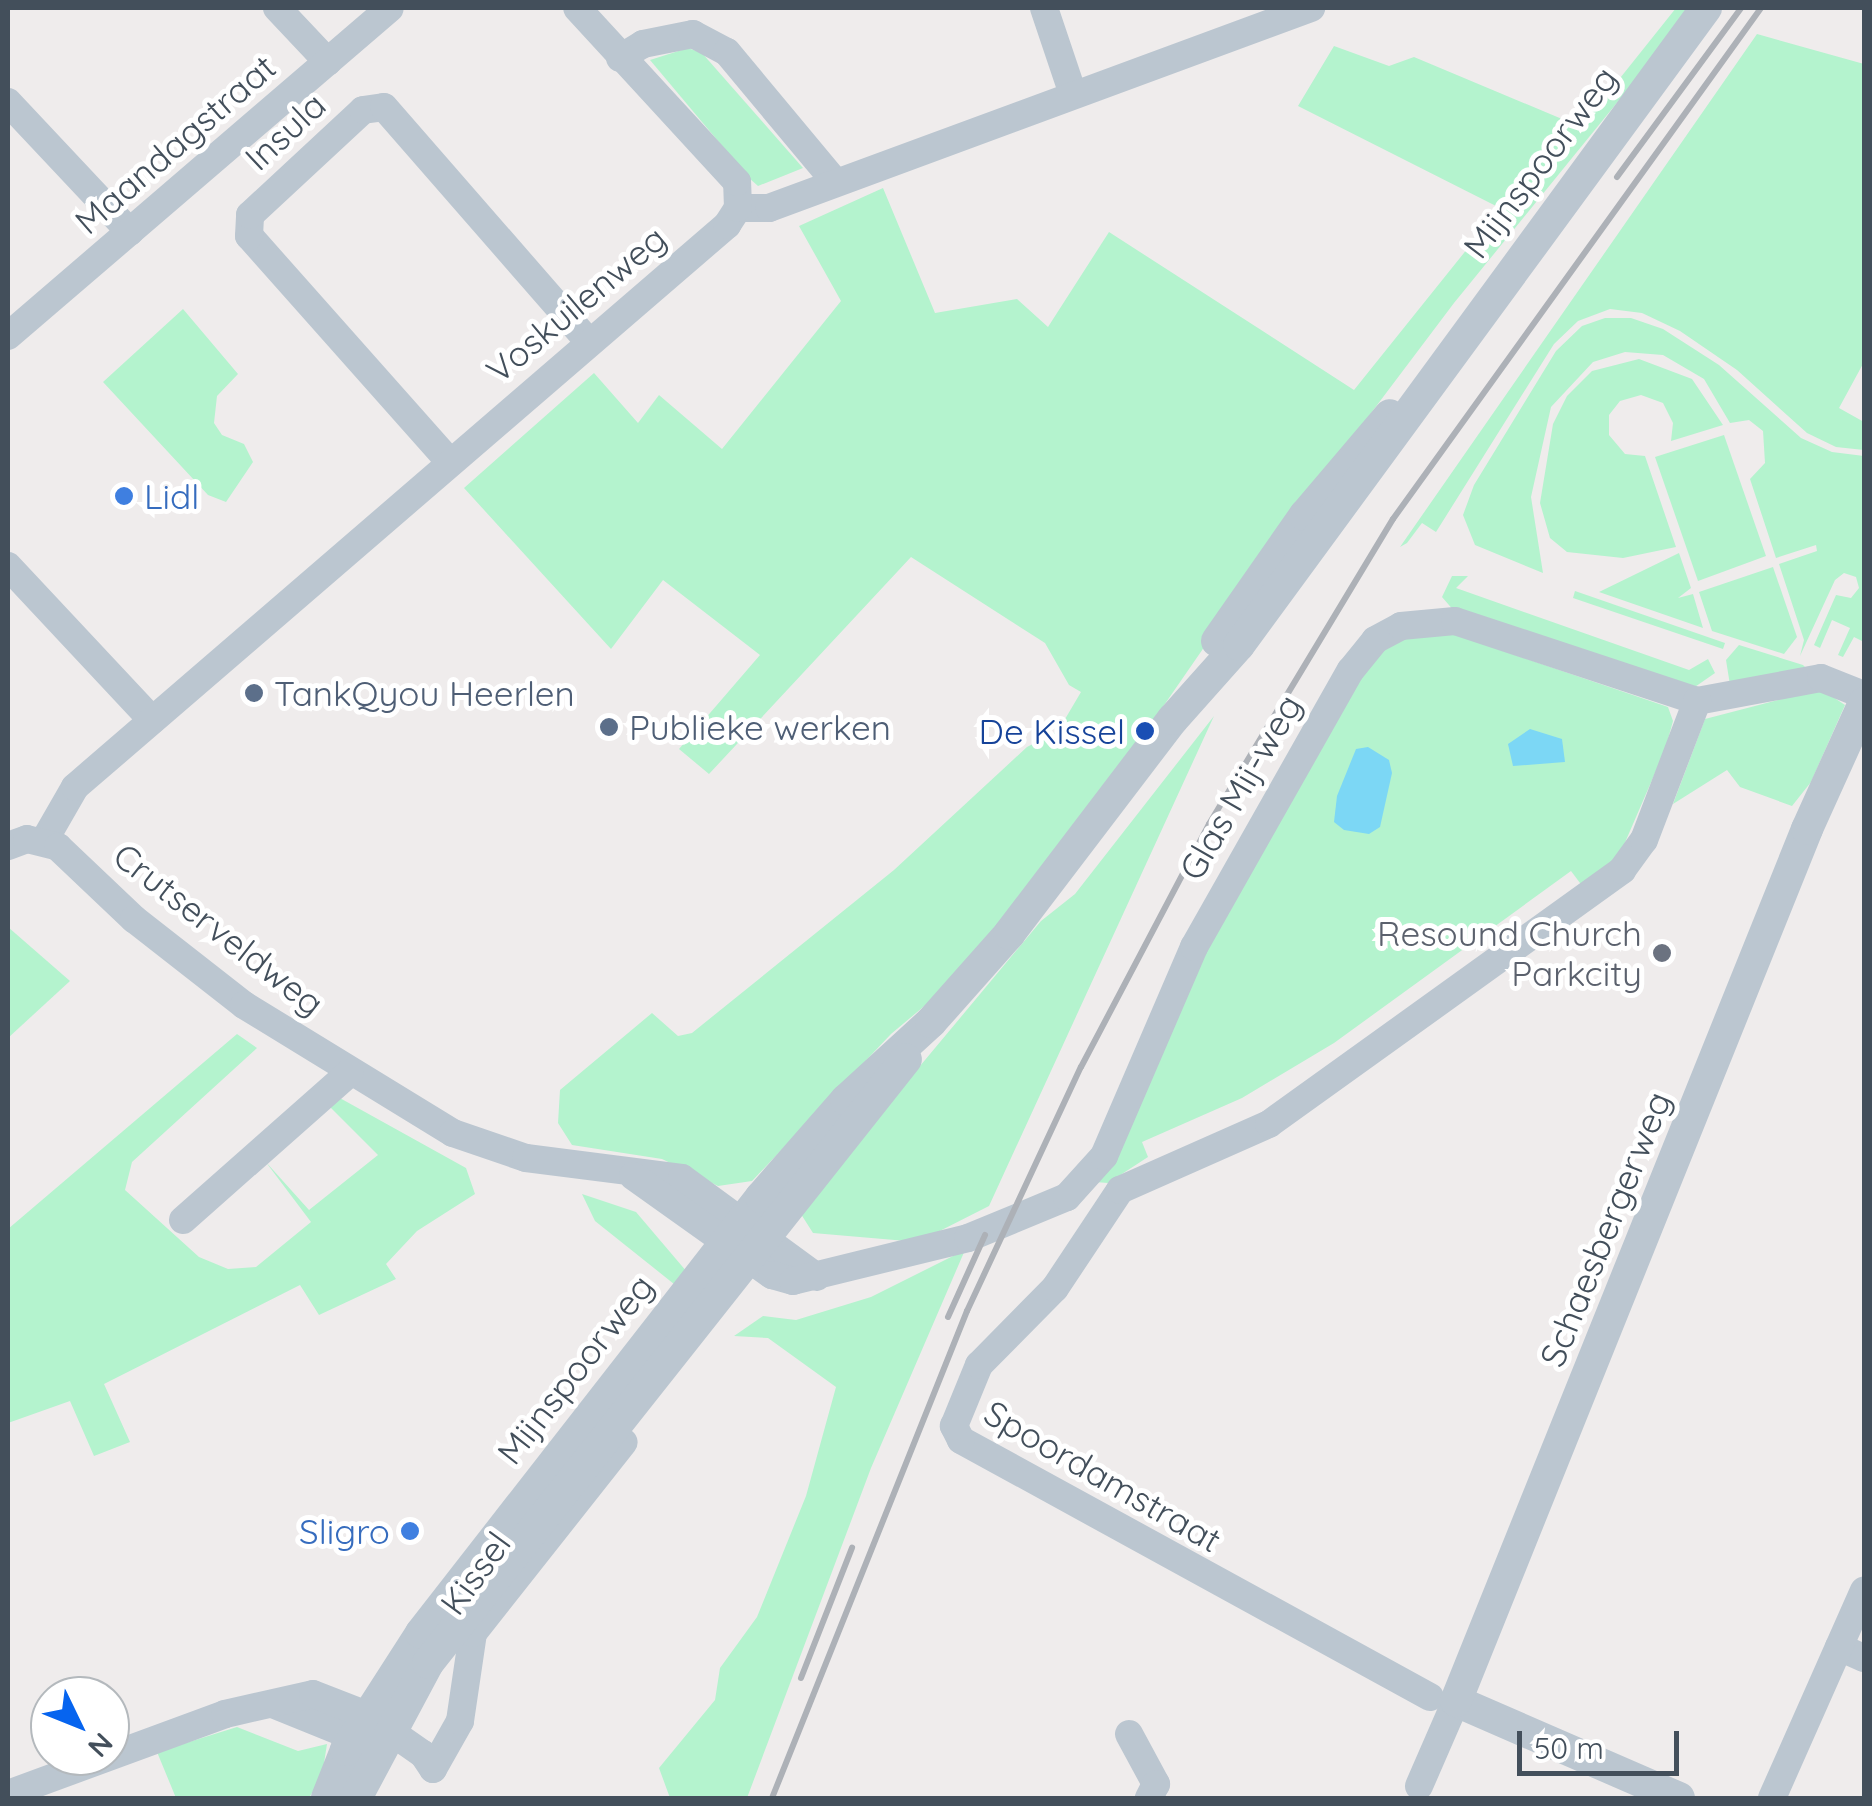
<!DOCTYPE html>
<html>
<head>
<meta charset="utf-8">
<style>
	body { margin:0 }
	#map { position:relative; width:1872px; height:1806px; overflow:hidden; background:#efecec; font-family:Quicksand,sans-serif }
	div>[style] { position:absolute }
	.green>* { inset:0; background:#b4f3ce }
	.water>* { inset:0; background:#7cd7f5 }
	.minor>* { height:28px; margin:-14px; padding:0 14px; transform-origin:14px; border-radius:14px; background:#bbc6d0 }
	.tertiary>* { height:32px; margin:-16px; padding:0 16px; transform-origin:16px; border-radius:16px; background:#bbc6d0 }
	.rail>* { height:6px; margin:-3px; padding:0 3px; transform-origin:3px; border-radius:3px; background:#adb1b7 }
	.dots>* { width:28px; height:28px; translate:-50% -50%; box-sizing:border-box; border:5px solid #fff; border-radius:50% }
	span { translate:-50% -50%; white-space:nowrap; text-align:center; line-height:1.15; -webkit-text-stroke:10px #fff; paint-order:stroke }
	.street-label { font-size:35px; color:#434f5b }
	.shop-label { font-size:35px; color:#366cbe }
	.left { translate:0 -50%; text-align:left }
	.right { translate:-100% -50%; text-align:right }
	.service-label { font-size:35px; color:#4e5e75 }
	.transit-label { font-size:35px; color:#164399 }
	.worship-label { font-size:35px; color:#5b616d }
	.frame { position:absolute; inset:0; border:10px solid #434f5b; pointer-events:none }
	.north { position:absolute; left:30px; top:1676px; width:100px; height:100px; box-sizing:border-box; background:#fff; border:2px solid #b4b9bd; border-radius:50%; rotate:133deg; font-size:28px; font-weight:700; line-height:40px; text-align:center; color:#434f5b }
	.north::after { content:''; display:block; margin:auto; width:35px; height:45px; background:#0664ef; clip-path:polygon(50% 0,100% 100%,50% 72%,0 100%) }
	.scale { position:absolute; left:1517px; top:1731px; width:162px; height:45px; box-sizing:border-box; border:5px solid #434f5b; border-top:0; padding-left:12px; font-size:30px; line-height:35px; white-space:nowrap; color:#434f5b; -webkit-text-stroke:8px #fff; paint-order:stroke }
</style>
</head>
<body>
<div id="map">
	<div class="green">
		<i style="clip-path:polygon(1676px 8px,1694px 8px,1454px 303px,1310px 494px,1104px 792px,953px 982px,891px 1034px,752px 1181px,718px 1186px,662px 1159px,572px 1145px,558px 1123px,560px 1090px,652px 1013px,678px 1036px,692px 1033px,894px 870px,1027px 747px,1058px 731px,1081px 692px,1069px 685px,1045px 643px,911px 557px,709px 774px,679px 749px,760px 655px,663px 580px,611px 649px,464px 488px,594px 373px,638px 423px,659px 395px,722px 449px,841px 301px,799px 226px,883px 188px,935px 313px,1017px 299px,1048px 327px,1109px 232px,1354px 390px,1500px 208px,1298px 106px,1334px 46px,1389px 66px,1414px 57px,1581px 127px)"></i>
		<i style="clip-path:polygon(1757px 34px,1864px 64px,1864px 362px,1839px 408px,1864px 422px,1864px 450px,1836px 447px,1807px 433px,1737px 370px,1680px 331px,1642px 313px,1610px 309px,1578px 321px,1554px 344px,1436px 532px,1422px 523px,1407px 543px,1400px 547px)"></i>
		<i style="clip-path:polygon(688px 48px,702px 53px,803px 168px,758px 186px,749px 178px,650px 60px)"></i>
		<i style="clip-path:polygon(183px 309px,238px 374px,217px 396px,214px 423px,222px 435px,244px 444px,253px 462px,226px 502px,208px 495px,103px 382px)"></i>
		<i style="clip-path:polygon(1605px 318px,1631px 318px,1663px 329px,1719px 365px,1801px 438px,1832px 452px,1864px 456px,1864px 642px,1854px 637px,1843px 657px,1838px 655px,1850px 628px,1832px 620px,1820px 648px,1814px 645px,1836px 595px,1851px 598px,1859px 588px,1856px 577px,1844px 573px,1835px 580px,1800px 656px,1804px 640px,1779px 564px,1817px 551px,1816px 545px,1776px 558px,1750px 479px,1765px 463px,1763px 431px,1749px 420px,1730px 423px,1704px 379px,1663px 355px,1625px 352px,1593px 362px,1551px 407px,1531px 497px,1543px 573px,1475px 545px,1463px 515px,1474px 485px,1556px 351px,1582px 326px)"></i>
		<i style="clip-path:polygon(1639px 359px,1692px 379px,1723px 425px,1671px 441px,1673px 423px,1663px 403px,1641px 395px,1620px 401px,1609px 415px,1609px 435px,1625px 454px,1645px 456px,1676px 547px,1623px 558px,1567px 552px,1550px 538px,1540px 503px,1553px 424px,1567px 396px,1592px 371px)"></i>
		<i style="clip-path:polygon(1724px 435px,1766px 556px,1698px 581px,1655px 457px)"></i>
		<i style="clip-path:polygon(1679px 553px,1691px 588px,1678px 598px,1693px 594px,1703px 628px,1599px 592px)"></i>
		<i style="clip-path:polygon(1773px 567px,1797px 637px,1784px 654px,1712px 631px,1699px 592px)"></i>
		<i style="clip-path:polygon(1452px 576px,1468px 576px,1456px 588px,1689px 670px,1708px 659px,1715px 673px,1692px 689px,1455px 612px,1442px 597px)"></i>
		<i style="clip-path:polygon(1575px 591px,1725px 643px,1723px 649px,1573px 598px)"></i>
		<i style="clip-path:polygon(1436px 628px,1668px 707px,1673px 721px,1665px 750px,1617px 861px,1583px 887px,1571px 871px,1334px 1043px,1242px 1098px,1142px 1142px,1148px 1157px,1108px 1183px,1095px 1182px,1202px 952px,1294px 783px,1383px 645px)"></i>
		<i style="clip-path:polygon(1739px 645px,1803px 665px,1809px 671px,1730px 685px,1726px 660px)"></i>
		<i style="clip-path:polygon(1821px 689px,1845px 705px,1811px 782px,1792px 806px,1740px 787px,1727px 770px,1673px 804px,1705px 719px)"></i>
		<i style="clip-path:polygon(1214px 716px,989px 1206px,918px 1242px,813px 1233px,799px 1211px,1041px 921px,1075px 894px)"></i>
		<i style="clip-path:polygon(8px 927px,70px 981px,8px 1038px)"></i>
		<i style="clip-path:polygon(237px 1034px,257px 1048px,132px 1162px,125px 1190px,199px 1257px,228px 1269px,256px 1267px,311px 1222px,265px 1161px,309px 1210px,378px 1155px,328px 1105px,338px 1097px,466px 1168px,475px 1194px,417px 1231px,386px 1264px,396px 1279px,319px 1315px,300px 1285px,104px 1384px,130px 1442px,94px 1456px,70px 1401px,8px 1423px,8px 1229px)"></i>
		<i style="clip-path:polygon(582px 1194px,636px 1212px,687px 1272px,679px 1288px,595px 1221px)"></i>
		<i style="clip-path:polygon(965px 1250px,871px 1468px,747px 1798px,670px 1798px,659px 1768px,715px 1700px,720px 1668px,757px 1617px,806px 1496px,836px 1387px,768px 1338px,734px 1336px,763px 1316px,796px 1320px,871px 1297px)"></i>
		<i style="clip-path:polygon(237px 1727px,298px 1751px,327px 1744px,322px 1776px,309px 1798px,176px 1798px,157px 1752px)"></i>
	</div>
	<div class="water">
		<i style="clip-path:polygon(1530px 729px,1562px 739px,1565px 762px,1513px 766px,1508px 744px)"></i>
		<i style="clip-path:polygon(1368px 747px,1389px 760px,1392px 773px,1380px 827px,1369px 834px,1344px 830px,1334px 822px,1337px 796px,1356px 749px)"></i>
	</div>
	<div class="minor">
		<i style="left:277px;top:8px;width:74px;rotate:46.6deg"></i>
		<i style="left:1044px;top:8px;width:91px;rotate:71.4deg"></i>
		<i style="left:620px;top:58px;width:27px;rotate:-31deg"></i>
		<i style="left:643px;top:44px;width:51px;rotate:-11.3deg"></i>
		<i style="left:693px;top:34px;width:38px;rotate:28deg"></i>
		<i style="left:727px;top:52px;width:170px;rotate:50.2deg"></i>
		<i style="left:8px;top:102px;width:178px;rotate:46.8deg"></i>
		<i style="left:738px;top:208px;width:31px"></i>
		<i style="left:769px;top:208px;width:578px;rotate:-20.25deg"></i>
		<i style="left:8px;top:336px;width:503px;rotate:-40.65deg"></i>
		<i style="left:449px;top:461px;width:301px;rotate:-131.6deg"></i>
		<i style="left:249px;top:236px;width:21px;rotate:-87deg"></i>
		<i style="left:250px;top:215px;width:154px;rotate:-42.9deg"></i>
		<i style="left:363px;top:110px;width:21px;rotate:-8deg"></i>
		<i style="left:384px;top:107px;width:312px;rotate:48.9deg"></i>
		<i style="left:8px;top:566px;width:211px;rotate:46.9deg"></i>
		<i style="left:44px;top:841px;width:62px;rotate:-60.1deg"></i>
		<i style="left:75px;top:787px;width:861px;rotate:-40.76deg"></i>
		<i style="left:727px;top:225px;width:20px;rotate:-57deg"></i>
		<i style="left:738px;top:208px;width:26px;rotate:-92deg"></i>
		<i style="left:737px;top:182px;width:236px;rotate:-132.6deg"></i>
		<i style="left:8px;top:846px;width:20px;rotate:-20deg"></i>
		<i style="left:27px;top:839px;width:32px;rotate:14deg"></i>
		<i style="left:58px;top:847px;width:105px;rotate:43.5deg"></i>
		<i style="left:134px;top:919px;width:140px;rotate:38deg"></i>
		<i style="left:244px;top:1005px;width:245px;rotate:31.5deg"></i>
		<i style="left:453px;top:1133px;width:77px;rotate:18.9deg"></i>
		<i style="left:526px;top:1158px;width:157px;rotate:7.3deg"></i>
		<i style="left:682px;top:1178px;width:167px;rotate:36.3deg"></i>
		<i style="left:633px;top:1176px;width:171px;rotate:35.5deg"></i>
		<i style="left:772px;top:1275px;width:22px;rotate:16deg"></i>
		<i style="left:793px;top:1281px;width:180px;rotate:-13.8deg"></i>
		<i style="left:968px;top:1238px;width:107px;rotate:-22.5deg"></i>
		<i style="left:1067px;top:1197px;width:55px;rotate:-47.9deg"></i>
		<i style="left:1104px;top:1156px;width:228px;rotate:-66.7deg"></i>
		<i style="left:1194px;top:947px;width:318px;rotate:-60.5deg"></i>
		<i style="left:1351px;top:670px;width:38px;rotate:-51deg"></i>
		<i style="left:1375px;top:640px;width:30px;rotate:-28deg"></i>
		<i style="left:1401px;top:626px;width:54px;rotate:-5.3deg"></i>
		<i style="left:1455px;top:621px;width:255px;rotate:18.3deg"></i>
		<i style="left:1697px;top:701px;width:126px;rotate:-10.5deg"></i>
		<i style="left:1821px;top:678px;width:46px;rotate:21.6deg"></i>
		<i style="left:183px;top:1220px;width:222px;rotate:-41.5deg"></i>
		<i style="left:1839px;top:1647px;width:27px;rotate:24deg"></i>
		<i style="left:1430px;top:1697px;width:535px;rotate:-151.28deg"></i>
		<i style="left:961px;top:1440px;width:16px;rotate:-117deg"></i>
		<i style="left:954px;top:1426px;width:66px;rotate:-67.7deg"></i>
		<i style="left:979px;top:1365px;width:108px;rotate:-45.4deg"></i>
		<i style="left:1055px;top:1288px;width:118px;rotate:-56.4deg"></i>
		<i style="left:1120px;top:1190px;width:163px;rotate:-23.9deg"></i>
		<i style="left:1269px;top:1124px;width:435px;rotate:-35.7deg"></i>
		<i style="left:1622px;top:870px;width:37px;rotate:-54deg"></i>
		<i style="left:1644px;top:840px;width:149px;rotate:-69.1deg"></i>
		<i style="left:275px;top:1705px;width:104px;rotate:22.1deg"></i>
		<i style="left:1129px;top:1734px;width:57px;rotate:61.6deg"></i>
		<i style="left:1156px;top:1784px;width:16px;rotate:117deg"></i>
		<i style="left:433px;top:1769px;width:55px;rotate:-60.6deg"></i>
		<i style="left:460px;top:1721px;width:89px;rotate:-81.6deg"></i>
		<i style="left:473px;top:1633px;width:243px;rotate:-51.7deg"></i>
		<i style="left:1419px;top:1786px;width:93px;rotate:-66.5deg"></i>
		<i style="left:8px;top:1794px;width:231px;rotate:-20.2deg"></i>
		<i style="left:225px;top:1714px;width:90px;rotate:-12.8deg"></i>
		<i style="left:313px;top:1694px;width:58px;rotate:21.3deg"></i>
		<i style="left:367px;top:1715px;width:68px;rotate:34.9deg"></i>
		<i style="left:423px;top:1754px;width:18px;rotate:56deg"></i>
		<i style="left:1772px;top:1798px;width:227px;rotate:-66.1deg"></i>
	</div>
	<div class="tertiary">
		<i style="left:1217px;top:641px;width:154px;rotate:-55.1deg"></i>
		<i style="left:1305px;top:515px;width:131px;rotate:-49.6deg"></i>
		<i style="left:327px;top:1798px;width:52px;rotate:-68.4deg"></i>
		<i style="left:346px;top:1750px;width:139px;rotate:-57.3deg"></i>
		<i style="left:421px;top:1633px;width:553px;rotate:-52.05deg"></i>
		<i style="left:761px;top:1197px;width:129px;rotate:-48.8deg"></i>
		<i style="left:846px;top:1100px;width:115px;rotate:-42.5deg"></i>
		<i style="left:931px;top:1022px;width:118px;rotate:-48.4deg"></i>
		<i style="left:1009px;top:934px;width:270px;rotate:-52.7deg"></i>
		<i style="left:1173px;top:719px;width:99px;rotate:-48.3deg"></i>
		<i style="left:1239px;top:645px;width:790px;rotate:-53.75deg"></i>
		<i style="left:356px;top:1798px;width:153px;rotate:-61.9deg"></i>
		<i style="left:428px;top:1663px;width:770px;rotate:-51.64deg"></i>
		<i style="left:1679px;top:1798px;width:243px;rotate:-156.5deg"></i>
		<i style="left:1456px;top:1701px;width:940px;rotate:-68.07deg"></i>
		<i style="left:1807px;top:829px;width:138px;rotate:-65.7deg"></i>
	</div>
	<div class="rail">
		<i style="left:1617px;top:177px;width:210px;rotate:-53.7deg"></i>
		<i style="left:948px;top:1317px;width:90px;rotate:-65.7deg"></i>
		<i style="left:801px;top:1678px;width:140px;rotate:-68.6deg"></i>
		<i style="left:772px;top:1798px;width:525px;rotate:-68.18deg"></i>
		<i style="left:967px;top:1311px;width:269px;rotate:-65deg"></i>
		<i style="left:1081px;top:1067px;width:275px;rotate:-62.2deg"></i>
		<i style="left:1209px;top:824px;width:356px;rotate:-58.9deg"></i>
		<i style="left:1393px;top:519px;width:630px;rotate:-54.24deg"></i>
	</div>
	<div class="dots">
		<i style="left:124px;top:496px;background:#3f7fe0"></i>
		<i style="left:254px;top:693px;background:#5c6f8a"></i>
		<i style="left:609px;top:727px;background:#5c6f8a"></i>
		<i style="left:1145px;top:731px;background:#1a4fb4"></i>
		<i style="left:1662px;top:953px;background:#6b7280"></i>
		<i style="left:410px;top:1531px;background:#3f7fe0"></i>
	</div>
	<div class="street-label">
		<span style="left:285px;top:131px;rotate:-43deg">Insula</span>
		<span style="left:175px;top:144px;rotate:-41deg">Maandagstraat</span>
		<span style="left:1540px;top:162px;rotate:-53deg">Mijnspoorweg</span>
		<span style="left:576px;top:304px;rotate:-40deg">Voskuilenweg</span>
		<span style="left:1240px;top:787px;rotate:-60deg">Glas Mij-weg</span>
		<span style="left:219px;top:929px;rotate:38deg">Crutserveldweg</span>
		<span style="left:1605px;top:1229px;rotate:-68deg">Schaesbergerweg</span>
		<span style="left:575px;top:1369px;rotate:-52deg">Mijnspoorweg</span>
		<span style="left:1103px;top:1476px;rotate:30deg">Spoordamstraat</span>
		<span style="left:475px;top:1573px;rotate:-54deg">Kissel</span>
	</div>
	<div class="shop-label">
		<span class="left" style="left:144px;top:496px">Lidl</span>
		<span class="right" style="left:390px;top:1531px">Sligro</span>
	</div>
	<div class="service-label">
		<span class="left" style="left:274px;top:693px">TankQyou Heerlen</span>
		<span class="left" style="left:629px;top:727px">Publieke werken</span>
	</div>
	<div class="transit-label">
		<span class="right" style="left:1125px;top:731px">De Kissel</span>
	</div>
	<div class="worship-label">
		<span class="right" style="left:1642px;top:953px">Resound Church<br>Parkcity</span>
	</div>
	<div class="frame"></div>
	<div class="north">N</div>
	<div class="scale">50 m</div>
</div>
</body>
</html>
